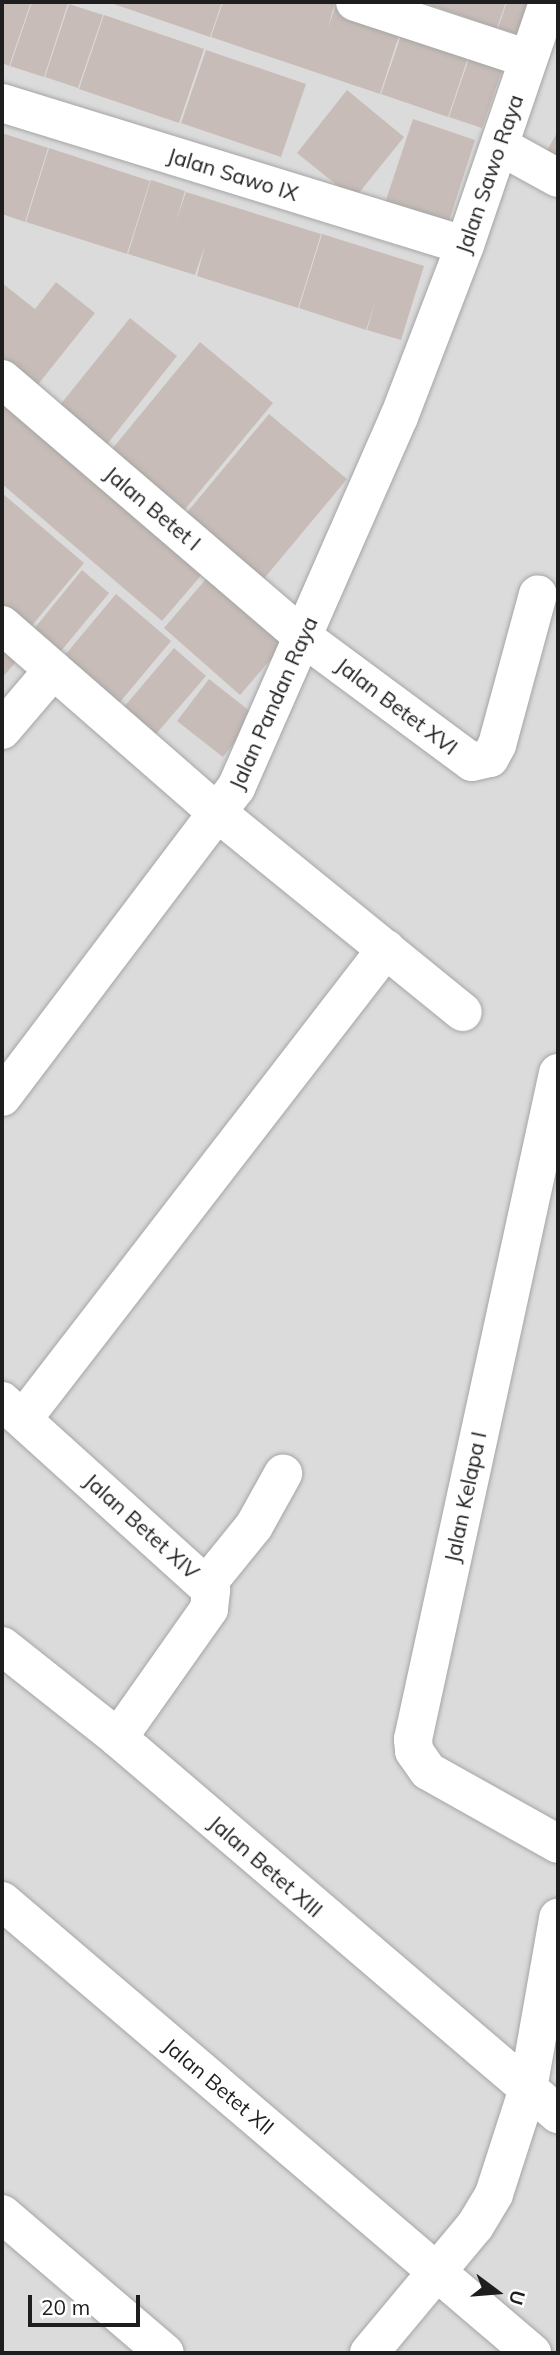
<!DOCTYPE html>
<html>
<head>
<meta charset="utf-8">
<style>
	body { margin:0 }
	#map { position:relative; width:560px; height:2355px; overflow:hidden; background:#efeae3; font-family:Mulish,sans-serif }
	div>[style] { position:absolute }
	.residential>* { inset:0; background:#dcdbdb }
	.building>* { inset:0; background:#c7bcb7 }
	.roads { filter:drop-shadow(0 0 2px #a5a5a5) drop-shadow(0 0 2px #a5a5a5) }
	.minor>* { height:38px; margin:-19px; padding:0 19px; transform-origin:19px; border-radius:19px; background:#fff }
	.tertiary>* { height:38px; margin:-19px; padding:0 19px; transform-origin:19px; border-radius:19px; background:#fff }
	span { translate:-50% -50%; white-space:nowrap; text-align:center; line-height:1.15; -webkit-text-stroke:6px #fff; paint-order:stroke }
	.street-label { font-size:21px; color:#1e1e1e }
	.frame { position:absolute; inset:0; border:4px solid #1e1e1e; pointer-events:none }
	.north { position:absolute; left:462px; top:2257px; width:70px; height:70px; -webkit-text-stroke:5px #fff; paint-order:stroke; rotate:106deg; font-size:19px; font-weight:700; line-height:28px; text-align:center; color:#1e1e1e }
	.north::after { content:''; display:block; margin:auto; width:24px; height:32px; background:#1e1e1e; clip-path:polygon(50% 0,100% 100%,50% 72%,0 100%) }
	.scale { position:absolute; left:28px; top:2295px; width:112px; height:32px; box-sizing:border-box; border:4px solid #1e1e1e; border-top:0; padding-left:9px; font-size:21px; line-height:24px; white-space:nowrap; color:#1e1e1e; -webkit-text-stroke:5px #fff; paint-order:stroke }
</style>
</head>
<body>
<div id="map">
	<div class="residential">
		<i style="clip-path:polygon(2px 2px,558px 2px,558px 2353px,2px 2353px)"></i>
	</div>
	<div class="building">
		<i style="clip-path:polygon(2px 2px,31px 2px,9px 66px,2px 63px)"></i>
		<i style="clip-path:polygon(32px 2px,68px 3px,44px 77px,10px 66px)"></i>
		<i style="clip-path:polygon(108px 2px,222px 2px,210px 37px)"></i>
		<i style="clip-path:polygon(223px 2px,335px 2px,328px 28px,337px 2px,404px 20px,380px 94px,211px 37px)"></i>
		<i style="clip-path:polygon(431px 2px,506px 2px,497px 28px,430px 5px)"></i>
		<i style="clip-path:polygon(507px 2px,543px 2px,531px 39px,498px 28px)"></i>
		<i style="clip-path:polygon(69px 4px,103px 15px,78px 88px,45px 77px)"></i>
		<i style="clip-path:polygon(104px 15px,204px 49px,179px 123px,79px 89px)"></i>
		<i style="clip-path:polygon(406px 21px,473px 43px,448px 117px,381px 94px)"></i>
		<i style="clip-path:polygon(474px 44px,507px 55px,482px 128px,449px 117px)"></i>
		<i style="clip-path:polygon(206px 50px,306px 84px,281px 157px,181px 123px)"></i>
		<i style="clip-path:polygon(347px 90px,404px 137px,354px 199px,297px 153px)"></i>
		<i style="clip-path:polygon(413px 119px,475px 140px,448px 224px,385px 203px)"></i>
		<i style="clip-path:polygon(558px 131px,558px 159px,546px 152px)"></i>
		<i style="clip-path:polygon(2px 133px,48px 148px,25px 222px,2px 214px)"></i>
		<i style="clip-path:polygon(49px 148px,150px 181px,127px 254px,26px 222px)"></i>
		<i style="clip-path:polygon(151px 180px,185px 191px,176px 222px,186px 192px,321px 234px,298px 308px,197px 276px,205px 245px,195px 275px,128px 254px)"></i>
		<i style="clip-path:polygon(322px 234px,424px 266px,401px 340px,367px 330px,376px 299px,366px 330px,299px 308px)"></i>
		<i style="clip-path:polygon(56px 282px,95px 313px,36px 387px,2px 359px,2px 283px,35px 309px)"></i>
		<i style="clip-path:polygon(130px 318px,177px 356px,104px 448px,56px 410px)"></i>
		<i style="clip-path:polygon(200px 342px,273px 403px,181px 514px,108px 454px)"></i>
		<i style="clip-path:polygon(2px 386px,210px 565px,162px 621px,2px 484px)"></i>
		<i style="clip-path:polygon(269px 414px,347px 479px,262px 581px,184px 516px)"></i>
		<i style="clip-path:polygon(2px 493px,84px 563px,24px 635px,2px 617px)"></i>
		<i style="clip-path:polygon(82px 570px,109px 593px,56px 657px,29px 635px)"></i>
		<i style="clip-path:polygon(212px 572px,289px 638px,240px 695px,164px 628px)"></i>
		<i style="clip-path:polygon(116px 594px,171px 641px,115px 708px,60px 661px)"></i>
		<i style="clip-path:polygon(2px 641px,20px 657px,2px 678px)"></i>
		<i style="clip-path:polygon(174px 648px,206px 676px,156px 734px,124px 707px)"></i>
		<i style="clip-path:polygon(209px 679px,256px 716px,223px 757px,177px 721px)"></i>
	</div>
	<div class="roads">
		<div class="minor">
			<i style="left:355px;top:2px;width:182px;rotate:18.2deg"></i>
			<i style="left:2px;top:103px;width:484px;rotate:17.1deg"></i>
			<i style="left:500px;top:146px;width:66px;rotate:28.9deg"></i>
			<i style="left:2px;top:379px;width:396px;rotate:40.6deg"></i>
			<i style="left:303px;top:637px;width:210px;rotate:36.5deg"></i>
			<i style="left:472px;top:762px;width:18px;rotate:-13deg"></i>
			<i style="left:490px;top:758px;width:15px;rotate:-62deg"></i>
			<i style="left:497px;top:745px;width:156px;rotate:-74.8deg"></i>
			<i style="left:2px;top:625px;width:288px;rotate:41.1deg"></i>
			<i style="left:219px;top:814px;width:314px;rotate:39.1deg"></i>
			<i style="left:2px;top:730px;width:79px;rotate:-49.6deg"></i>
			<i style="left:558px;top:1073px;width:682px;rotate:102.28deg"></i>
			<i style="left:413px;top:1739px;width:12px;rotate:85deg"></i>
			<i style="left:414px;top:1751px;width:24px;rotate:55deg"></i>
			<i style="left:428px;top:1771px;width:149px;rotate:29.3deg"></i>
			<i style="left:2px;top:1401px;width:282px;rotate:42.1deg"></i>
			<i style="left:211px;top:1590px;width:19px;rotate:96deg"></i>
			<i style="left:209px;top:1609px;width:158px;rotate:125.2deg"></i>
			<i style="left:23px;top:1419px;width:594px;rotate:-52.32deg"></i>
			<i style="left:207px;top:1584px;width:75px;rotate:-51deg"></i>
			<i style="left:254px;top:1526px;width:60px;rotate:-60.9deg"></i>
			<i style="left:2px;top:1646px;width:148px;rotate:38.4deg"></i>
			<i style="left:118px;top:1738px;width:579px;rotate:40.52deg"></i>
			<i style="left:2px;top:1901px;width:697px;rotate:40.46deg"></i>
			<i style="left:369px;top:2353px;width:165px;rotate:-50.2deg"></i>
			<i style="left:475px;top:2226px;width:37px;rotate:-59deg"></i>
			<i style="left:494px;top:2194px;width:110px;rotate:-72.1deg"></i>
			<i style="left:528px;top:2089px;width:174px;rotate:-80deg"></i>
		</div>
		<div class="tertiary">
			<i style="left:2px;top:1097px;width:388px;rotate:-52.9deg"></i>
			<i style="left:236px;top:788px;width:405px;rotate:-66.3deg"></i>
			<i style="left:399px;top:417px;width:184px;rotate:-69deg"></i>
			<i style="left:465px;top:245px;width:257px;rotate:-71.1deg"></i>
			<i style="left:2px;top:2214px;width:214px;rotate:40.5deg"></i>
		</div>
	</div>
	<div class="street-label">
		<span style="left:233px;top:174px;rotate:17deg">Jalan Sawo IX</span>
		<span style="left:489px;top:174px;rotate:-71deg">Jalan Sawo Raya</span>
		<span style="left:153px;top:508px;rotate:40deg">Jalan Betet I</span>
		<span style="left:273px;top:703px;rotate:-66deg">Jalan Pandan Raya</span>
		<span style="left:397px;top:706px;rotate:37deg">Jalan Betet XVI</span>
		<span style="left:465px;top:1497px;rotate:-78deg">Jalan Kelapa I</span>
		<span style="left:142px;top:1526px;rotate:42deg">Jalan Betet XIV</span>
		<span style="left:266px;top:1866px;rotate:41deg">Jalan Betet XIII</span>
		<span style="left:219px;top:2086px;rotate:40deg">Jalan Betet XII</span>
	</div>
	<div class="frame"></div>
	<div class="north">U</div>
	<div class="scale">20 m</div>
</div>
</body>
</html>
